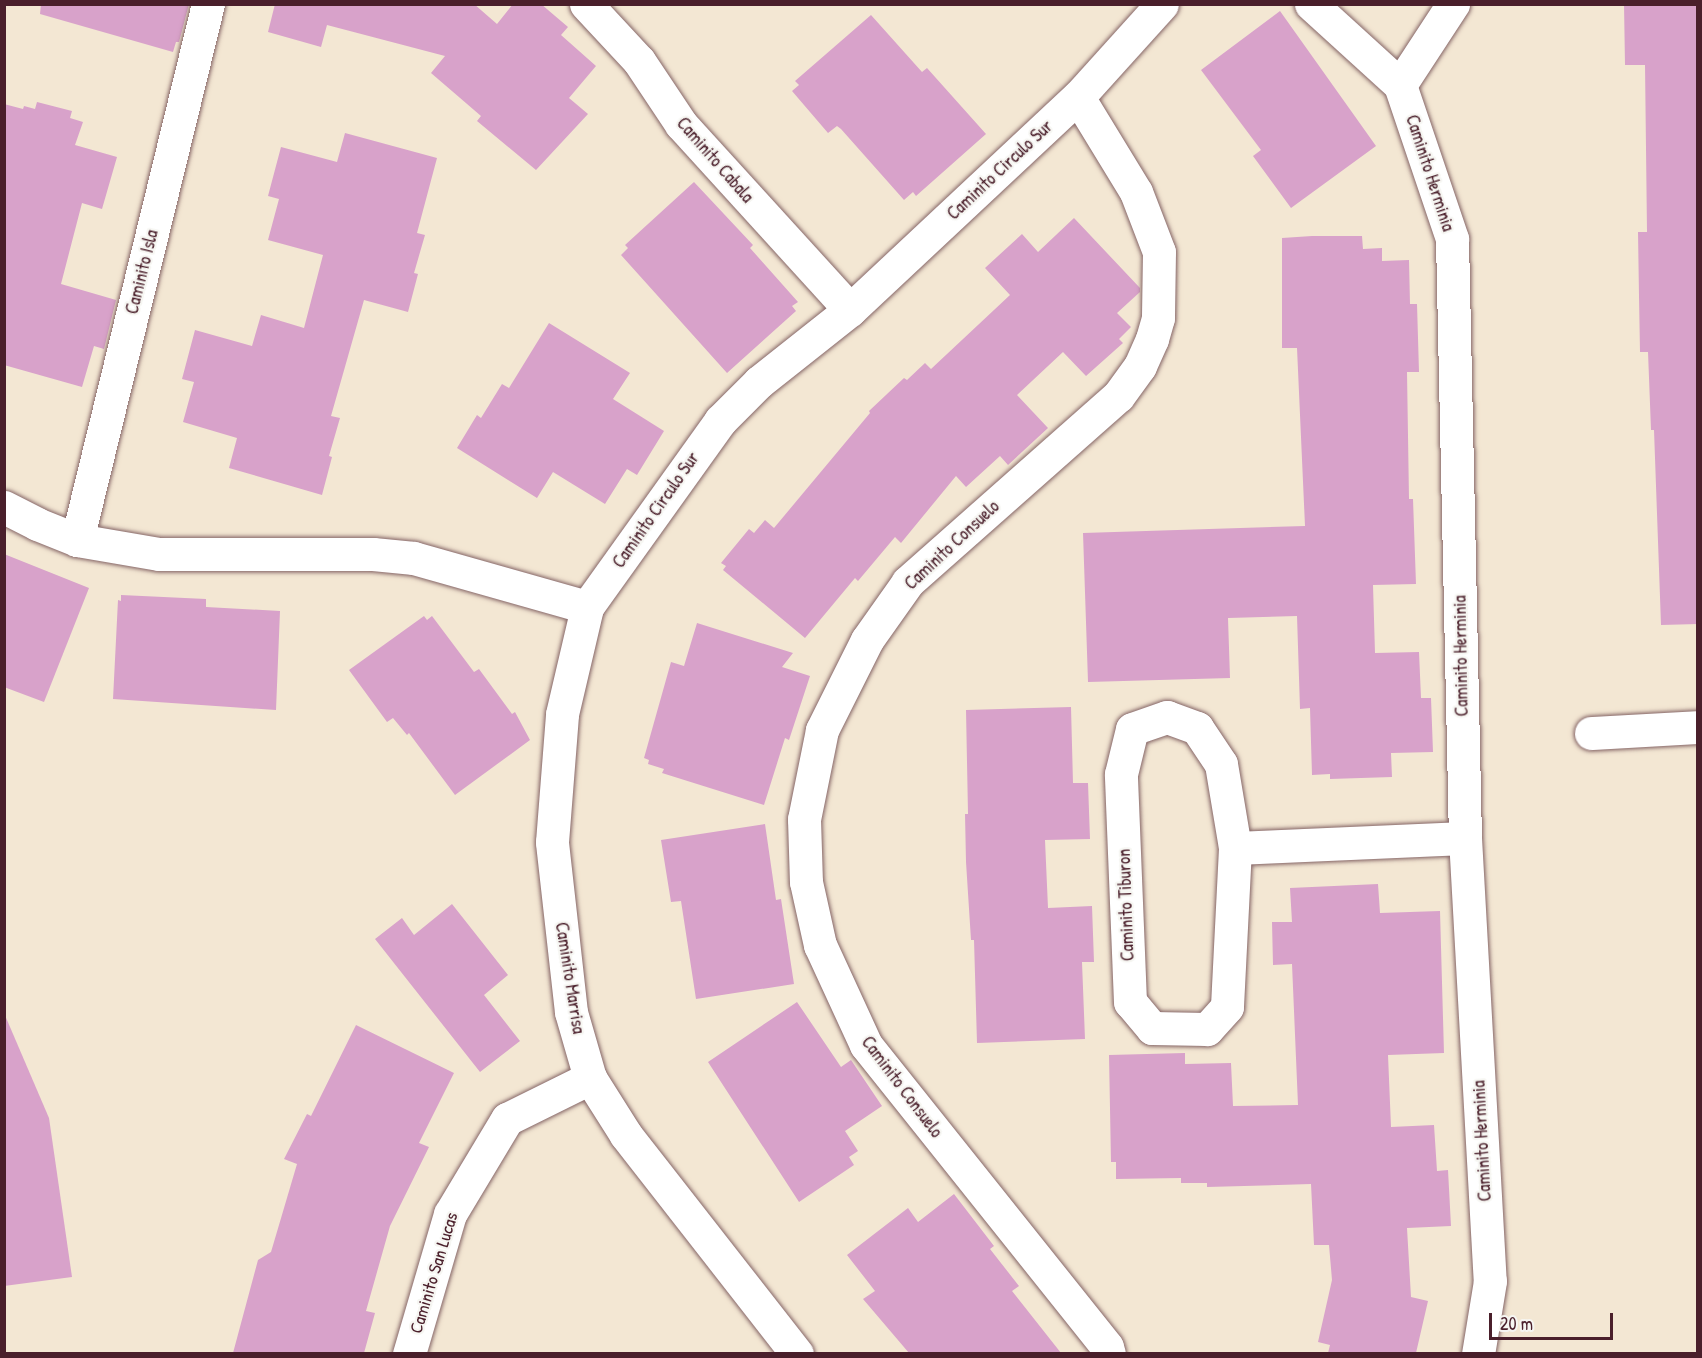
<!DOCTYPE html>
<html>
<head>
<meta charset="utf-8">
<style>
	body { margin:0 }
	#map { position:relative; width:1702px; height:1358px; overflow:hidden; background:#f3e7d3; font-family:"Patrick Hand",sans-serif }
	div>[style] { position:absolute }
	.building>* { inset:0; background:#d8a2ca }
	.roads { filter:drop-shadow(0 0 2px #856566) drop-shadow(0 0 2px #856566) }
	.minor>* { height:33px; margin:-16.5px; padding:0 16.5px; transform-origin:16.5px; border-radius:16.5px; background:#fff }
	span { translate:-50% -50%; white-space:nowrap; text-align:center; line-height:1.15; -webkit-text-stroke:4.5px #f6f6f2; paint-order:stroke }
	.street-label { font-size:18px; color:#4a1f2b }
	.frame { position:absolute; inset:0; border:6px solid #4a1f2b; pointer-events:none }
	.scale { position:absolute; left:1489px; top:1313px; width:124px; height:27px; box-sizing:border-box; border:3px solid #4a1f2b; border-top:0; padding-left:8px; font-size:18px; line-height:21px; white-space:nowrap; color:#4a1f2b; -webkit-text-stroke:4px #f6f6f2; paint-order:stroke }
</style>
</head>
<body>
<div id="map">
	<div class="building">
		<i style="clip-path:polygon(41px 4px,189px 4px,179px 42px,176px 42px,173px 52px,40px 14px)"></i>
		<i style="clip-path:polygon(275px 4px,474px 4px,497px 24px,513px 4px,541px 4px,568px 27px,561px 35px,596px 66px,569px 98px,588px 114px,536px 170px,477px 121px,481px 116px,431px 73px,445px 56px,327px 25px,321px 47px,268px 32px)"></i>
		<i style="clip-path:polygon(1624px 4px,1698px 4px,1698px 624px,1661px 625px,1654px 430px,1651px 430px,1648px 352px,1640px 352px,1639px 296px,1638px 232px,1647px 232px,1645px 65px,1625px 65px)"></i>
		<i style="clip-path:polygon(1280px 11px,1376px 146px,1291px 208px,1253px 156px,1261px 150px,1201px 70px)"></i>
		<i style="clip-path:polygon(871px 15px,922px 72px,927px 68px,986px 134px,916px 196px,913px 192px,904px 200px,841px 129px,837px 126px,828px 133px,792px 91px,799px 85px,795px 81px)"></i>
		<i style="clip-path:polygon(37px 102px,72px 111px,70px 118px,83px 122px,75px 145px,117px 157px,102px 209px,82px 203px,61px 284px,116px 300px,104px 349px,94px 346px,82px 387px,4px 365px,4px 104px,23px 109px,24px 106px,35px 109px)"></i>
		<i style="clip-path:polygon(345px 133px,437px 158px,417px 233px,425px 235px,414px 273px,418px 274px,408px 312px,364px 300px,331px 416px,340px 418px,329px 456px,332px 457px,322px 495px,229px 468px,237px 438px,183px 422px,194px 382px,182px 379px,195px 330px,252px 346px,261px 315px,304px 328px,323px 255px,268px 240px,279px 199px,268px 196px,281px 147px,337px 162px)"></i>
		<i style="clip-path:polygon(694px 182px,753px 245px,750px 248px,798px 302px,792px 306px,796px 311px,727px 373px,621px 255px,628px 248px,625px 245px)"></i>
		<i style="clip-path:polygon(1074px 218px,1140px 288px,1140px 292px,1117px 313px,1131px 327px,1119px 339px,1123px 343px,1086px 376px,1063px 352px,1017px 395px,1048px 428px,1008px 465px,1000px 456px,966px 487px,956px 476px,901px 543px,895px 537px,858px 581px,855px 578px,805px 638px,723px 570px,726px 566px,721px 563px,749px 529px,754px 533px,765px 520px,774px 528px,870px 413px,869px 411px,904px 378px,907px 380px,925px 363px,931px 369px,1010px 295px,985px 268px,1022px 234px,1038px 252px)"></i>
		<i style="clip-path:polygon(1312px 236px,1362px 236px,1363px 249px,1382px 248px,1382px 261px,1409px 260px,1410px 304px,1417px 304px,1419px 372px,1407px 372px,1409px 499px,1413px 499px,1416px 584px,1373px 585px,1375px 653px,1419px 652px,1421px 698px,1431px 698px,1433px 752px,1391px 753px,1392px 777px,1330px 779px,1330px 774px,1312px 775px,1310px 708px,1300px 709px,1297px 616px,1228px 618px,1230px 678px,1088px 682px,1083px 533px,1305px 526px,1297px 348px,1282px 348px,1282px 238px)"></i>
		<i style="clip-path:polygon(549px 323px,630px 373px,613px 399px,664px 431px,637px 475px,627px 469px,605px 504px,553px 472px,537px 498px,457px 448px,477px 415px,481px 418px,502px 384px,509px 388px)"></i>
		<i style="clip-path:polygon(4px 554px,89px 588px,44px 702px,4px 687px)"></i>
		<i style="clip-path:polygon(121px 595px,206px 599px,206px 607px,280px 611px,276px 710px,113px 699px,118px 600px,121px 601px)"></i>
		<i style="clip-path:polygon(424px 616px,427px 620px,432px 616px,474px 672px,479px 669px,512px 714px,515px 712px,530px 740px,455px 795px,409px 733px,407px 735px,393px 718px,387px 722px,349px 670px)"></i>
		<i style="clip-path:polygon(697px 623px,793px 653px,782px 667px,810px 676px,789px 740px,785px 738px,764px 805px,662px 773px,664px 769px,648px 764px,649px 760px,644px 758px,671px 662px,684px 666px)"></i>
		<i style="clip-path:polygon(1071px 707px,1073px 783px,1088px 783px,1090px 839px,1045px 840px,1048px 908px,1092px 906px,1094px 962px,1082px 962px,1085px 1039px,977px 1043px,974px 940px,971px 940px,966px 862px,965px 814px,968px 814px,966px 710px)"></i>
		<i style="clip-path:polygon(765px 824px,776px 900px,781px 899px,794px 984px,696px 999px,681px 901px,671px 902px,661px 840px)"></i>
		<i style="clip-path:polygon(1378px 884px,1380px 913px,1440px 911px,1444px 1053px,1388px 1055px,1391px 1127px,1434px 1125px,1437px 1171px,1448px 1170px,1451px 1226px,1407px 1228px,1411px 1297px,1428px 1301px,1416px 1353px,1328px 1353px,1330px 1345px,1318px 1342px,1332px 1280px,1329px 1245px,1314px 1245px,1311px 1184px,1207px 1187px,1207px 1183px,1181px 1183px,1181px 1178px,1116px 1179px,1116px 1162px,1111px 1162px,1109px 1055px,1185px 1053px,1185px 1064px,1231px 1063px,1233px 1106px,1298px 1105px,1292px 964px,1273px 965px,1272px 922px,1292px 922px,1290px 888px)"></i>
		<i style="clip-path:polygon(452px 904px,508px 975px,484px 995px,520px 1041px,480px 1072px,375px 939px,402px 918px,414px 935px)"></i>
		<i style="clip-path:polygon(797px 1002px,841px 1067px,851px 1060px,882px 1106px,845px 1131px,858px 1151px,849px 1157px,854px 1165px,799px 1202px,708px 1062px)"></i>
		<i style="clip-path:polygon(4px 1013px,49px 1118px,72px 1277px,4px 1286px)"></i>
		<i style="clip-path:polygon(356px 1025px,454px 1073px,419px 1143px,429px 1147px,390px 1226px,366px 1311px,375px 1313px,364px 1353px,233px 1353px,258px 1260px,271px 1252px,297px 1164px,284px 1159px,307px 1114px,311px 1116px)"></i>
		<i style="clip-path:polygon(954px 1194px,994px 1246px,990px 1249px,1019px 1286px,1012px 1291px,1061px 1353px,909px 1353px,863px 1299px,875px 1291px,847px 1255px,908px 1208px,918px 1222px)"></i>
	</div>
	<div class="roads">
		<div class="minor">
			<i style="left:586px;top:4px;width:78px;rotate:47.1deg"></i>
			<i style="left:639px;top:61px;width:76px;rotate:56.3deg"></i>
			<i style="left:681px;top:124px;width:251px;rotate:47.7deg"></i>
			<i style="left:1311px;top:4px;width:120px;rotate:42.3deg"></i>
			<i style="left:1400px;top:85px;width:163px;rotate:71.3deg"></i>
			<i style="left:1452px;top:239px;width:599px;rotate:88.76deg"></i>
			<i style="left:1465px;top:838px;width:444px;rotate:86.8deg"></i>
			<i style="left:1490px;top:1281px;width:74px;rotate:99.3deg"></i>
			<i style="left:1400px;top:85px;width:97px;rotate:-56.8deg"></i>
			<i style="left:1078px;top:97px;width:111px;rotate:58.6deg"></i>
			<i style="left:1136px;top:192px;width:64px;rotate:69deg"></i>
			<i style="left:1159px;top:252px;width:66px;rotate:90.9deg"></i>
			<i style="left:1158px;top:318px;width:22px;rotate:106deg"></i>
			<i style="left:1152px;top:339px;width:30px;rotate:114deg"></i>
			<i style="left:1140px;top:366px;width:37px;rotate:126deg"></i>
			<i style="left:1118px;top:396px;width:281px;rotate:138.5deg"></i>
			<i style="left:908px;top:582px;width:71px;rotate:125.3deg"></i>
			<i style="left:867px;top:640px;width:101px;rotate:116.6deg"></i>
			<i style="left:822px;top:730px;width:91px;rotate:101.4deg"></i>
			<i style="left:804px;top:819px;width:63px;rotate:88.2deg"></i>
			<i style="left:806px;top:882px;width:65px;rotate:77.5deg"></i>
			<i style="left:820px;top:945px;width:110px;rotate:65.3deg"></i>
			<i style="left:866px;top:1045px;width:386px;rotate:51.4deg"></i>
			<i style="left:1107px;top:1347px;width:7px;rotate:74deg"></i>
			<i style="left:4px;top:507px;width:37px;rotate:27deg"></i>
			<i style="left:37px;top:524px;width:43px;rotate:21.8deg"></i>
			<i style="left:77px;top:540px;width:83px;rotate:9.7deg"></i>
			<i style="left:159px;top:554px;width:214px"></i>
			<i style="left:373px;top:554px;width:41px;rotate:5.6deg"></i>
			<i style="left:414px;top:558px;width:180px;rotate:15.8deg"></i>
			<i style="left:77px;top:540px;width:552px;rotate:-76.27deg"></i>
			<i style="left:1167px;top:717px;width:32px;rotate:20deg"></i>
			<i style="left:1197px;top:728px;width:43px;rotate:56.3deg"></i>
			<i style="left:1221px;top:764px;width:85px;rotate:80.5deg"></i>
			<i style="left:1235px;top:848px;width:159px;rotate:92.9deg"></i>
			<i style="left:1227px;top:1007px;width:30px;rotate:132deg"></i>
			<i style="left:1207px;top:1029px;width:55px;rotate:-179deg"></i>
			<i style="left:1152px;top:1028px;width:34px;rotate:-130deg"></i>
			<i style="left:1130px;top:1002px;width:228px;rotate:-92.3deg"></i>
			<i style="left:1121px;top:774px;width:46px;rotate:-76.3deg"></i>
			<i style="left:1132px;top:729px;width:37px;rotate:-19deg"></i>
			<i style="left:1591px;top:733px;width:107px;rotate:-3.2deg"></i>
			<i style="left:1235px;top:848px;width:230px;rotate:-2.5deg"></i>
			<i style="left:409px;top:1354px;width:146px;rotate:-73.7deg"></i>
			<i style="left:450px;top:1214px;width:111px;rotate:-59deg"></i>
			<i style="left:507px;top:1119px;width:93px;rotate:-26.3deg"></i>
			<i style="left:797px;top:1354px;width:278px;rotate:-128deg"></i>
			<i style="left:626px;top:1135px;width:67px;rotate:-122.3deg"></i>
			<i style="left:590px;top:1078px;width:69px;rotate:-106.1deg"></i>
			<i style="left:571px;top:1012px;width:171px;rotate:-96.4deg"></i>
			<i style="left:552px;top:842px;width:128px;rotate:-85.5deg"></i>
			<i style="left:562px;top:714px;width:110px;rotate:-76.8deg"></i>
			<i style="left:587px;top:607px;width:229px;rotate:-54.4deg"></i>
			<i style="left:720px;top:421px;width:55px;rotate:-45deg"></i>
			<i style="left:759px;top:382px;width:116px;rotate:-38.4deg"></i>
			<i style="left:850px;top:310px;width:312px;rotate:-43.1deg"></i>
			<i style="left:1078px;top:97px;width:125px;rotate:-47.9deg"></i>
		</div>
	</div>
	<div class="street-label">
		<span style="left:715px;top:160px;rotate:49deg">Caminito Cabala</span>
		<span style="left:1000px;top:170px;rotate:-43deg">Caminito Circulo Sur</span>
		<span style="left:1430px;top:173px;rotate:72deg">Caminito Herminia</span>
		<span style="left:142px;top:272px;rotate:-76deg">Caminito Isla</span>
		<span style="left:656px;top:510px;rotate:-55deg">Caminito Circulo Sur</span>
		<span style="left:952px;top:545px;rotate:-43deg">Caminito Consuelo</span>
		<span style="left:1461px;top:656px;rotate:-91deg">Caminito Herminia</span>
		<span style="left:1126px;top:905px;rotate:-92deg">Caminito Tiburon</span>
		<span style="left:570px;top:978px;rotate:81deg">Caminito Marrisa</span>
		<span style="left:902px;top:1087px;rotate:53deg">Caminito Consuelo</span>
		<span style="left:1482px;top:1141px;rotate:-93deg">Caminito Herminia</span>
		<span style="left:434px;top:1273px;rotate:-73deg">Caminito San Lucas</span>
	</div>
	<div class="frame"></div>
	<div class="scale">20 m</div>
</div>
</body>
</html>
